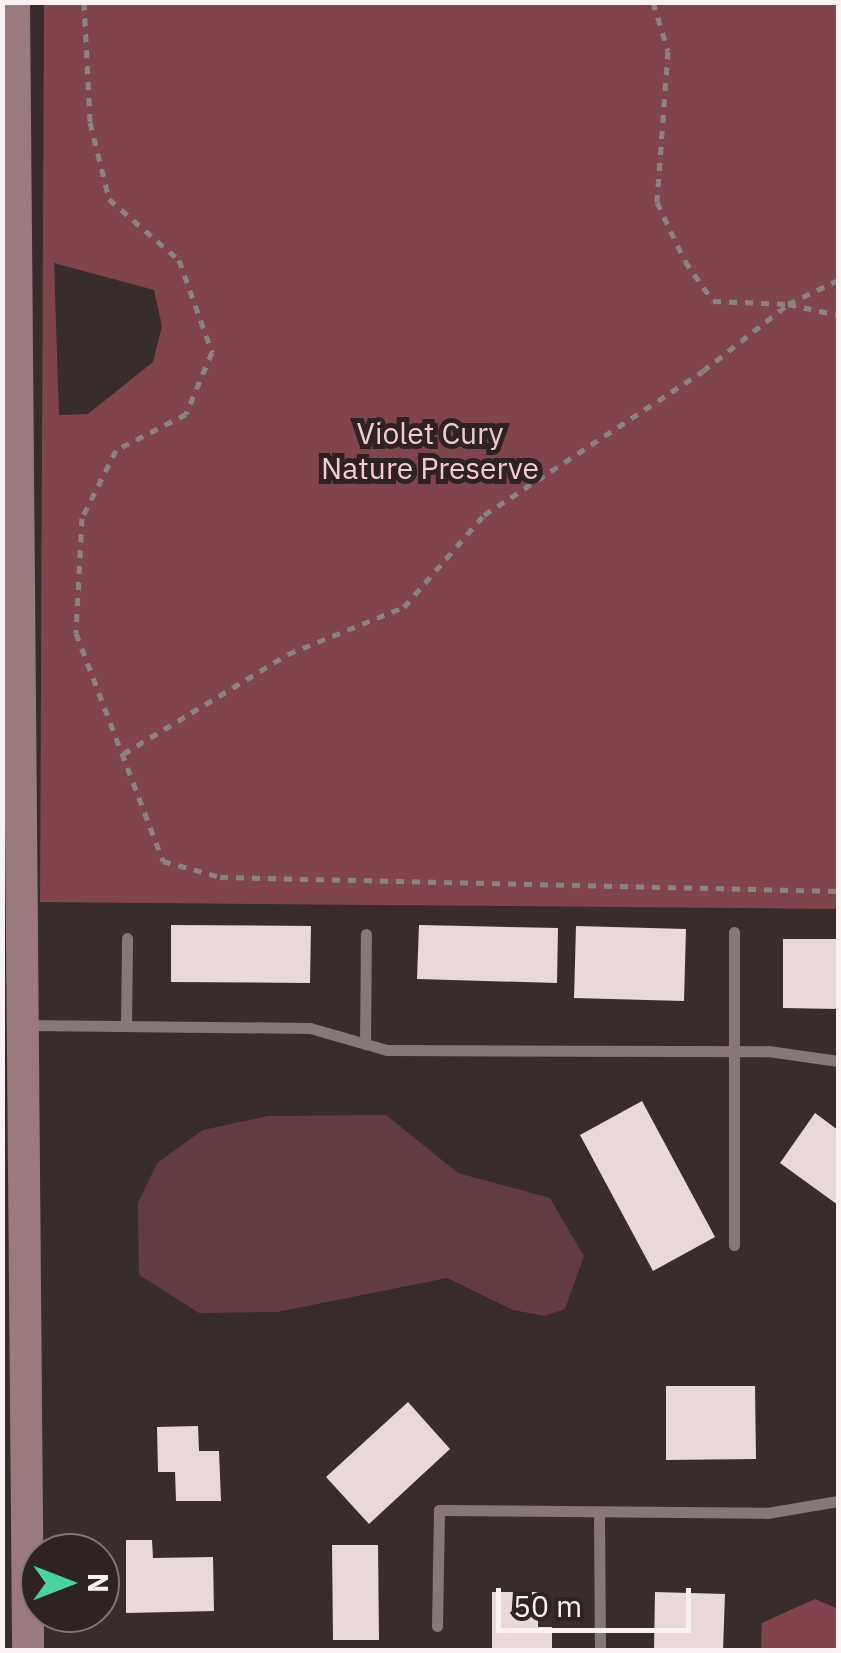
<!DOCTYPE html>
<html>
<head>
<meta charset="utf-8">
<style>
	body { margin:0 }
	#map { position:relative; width:841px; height:1653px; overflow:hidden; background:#392c2d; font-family:"IBM Plex Sans",sans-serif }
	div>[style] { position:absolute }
	.green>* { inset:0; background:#623c40 }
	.forest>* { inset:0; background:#80444c }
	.water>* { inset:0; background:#80454c }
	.building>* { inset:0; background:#e9d8d9 }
	.path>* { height:5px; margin-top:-2.5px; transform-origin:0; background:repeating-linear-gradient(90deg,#8d8283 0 8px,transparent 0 16px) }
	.lane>* { height:11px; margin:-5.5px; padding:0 5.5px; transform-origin:5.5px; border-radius:5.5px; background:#877779 }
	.secondary>* { height:32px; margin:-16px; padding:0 16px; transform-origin:16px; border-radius:16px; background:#9b7a7e }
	span { translate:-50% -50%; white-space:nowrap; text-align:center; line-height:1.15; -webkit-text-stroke:10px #2e2223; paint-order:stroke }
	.park-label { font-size:30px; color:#f4cccf }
	.frame { position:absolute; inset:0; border:5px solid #faf2f2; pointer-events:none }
	.north { position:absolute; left:20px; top:1533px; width:100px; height:100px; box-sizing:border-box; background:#2e2223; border:2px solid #807576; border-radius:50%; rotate:90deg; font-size:28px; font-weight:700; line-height:40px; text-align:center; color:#faf2f2 }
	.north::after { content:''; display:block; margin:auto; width:35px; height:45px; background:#49d49d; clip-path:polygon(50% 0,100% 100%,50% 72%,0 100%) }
	.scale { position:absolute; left:496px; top:1588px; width:195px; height:45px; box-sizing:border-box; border:5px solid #faf2f2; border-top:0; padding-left:12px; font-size:30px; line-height:35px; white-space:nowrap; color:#faf2f2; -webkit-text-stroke:8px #2e2223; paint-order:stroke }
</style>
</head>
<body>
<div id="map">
	<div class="green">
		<i style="clip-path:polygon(386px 1115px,458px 1173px,550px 1198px,584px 1256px,565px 1309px,545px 1316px,513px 1310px,447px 1278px,277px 1312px,199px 1313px,139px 1275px,138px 1203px,157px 1163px,203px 1130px,268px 1116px)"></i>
	</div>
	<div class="forest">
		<i style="clip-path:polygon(evenodd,44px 3px,838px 3px,838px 909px,40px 902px,44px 3px,54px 263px,154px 290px,162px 326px,153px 362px,88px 414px,59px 415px,54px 263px)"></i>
	</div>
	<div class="water">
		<i style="clip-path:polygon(815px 1599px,838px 1609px,838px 1650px,761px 1650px,762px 1623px)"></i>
	</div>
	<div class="building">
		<i style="clip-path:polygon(171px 925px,311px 926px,310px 983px,171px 982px)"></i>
		<i style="clip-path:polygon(419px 925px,558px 928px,557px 983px,417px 979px)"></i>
		<i style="clip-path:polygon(576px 926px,686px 929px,684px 1001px,574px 998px)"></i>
		<i style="clip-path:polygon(783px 939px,838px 939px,838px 1009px,783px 1008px)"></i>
		<i style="clip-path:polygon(642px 1101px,715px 1237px,653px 1271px,580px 1135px)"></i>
		<i style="clip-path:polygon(815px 1113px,838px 1130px,838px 1205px,780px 1163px)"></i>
		<i style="clip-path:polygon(666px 1386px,755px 1386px,756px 1459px,666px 1460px)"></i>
		<i style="clip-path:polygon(408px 1402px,450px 1449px,369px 1524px,326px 1477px)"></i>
		<i style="clip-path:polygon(198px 1426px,199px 1451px,219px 1451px,221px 1501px,176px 1501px,175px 1472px,158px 1472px,157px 1427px)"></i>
		<i style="clip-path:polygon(126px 1540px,152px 1540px,153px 1558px,213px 1557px,214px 1611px,126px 1613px)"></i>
		<i style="clip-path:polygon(332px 1545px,378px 1545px,379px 1640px,333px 1640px)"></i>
		<i style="clip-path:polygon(492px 1592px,538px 1592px,538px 1627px,552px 1627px,552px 1650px,492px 1650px)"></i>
		<i style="clip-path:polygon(655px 1592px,725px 1594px,723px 1650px,654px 1650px)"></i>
	</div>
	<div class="path">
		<i style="left:84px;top:2px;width:120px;rotate:87.1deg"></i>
		<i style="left:90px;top:122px;width:79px;rotate:76.1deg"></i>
		<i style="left:109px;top:199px;width:93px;rotate:41.1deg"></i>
		<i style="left:179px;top:260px;width:98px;rotate:70.3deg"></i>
		<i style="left:212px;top:352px;width:67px;rotate:112.8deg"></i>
		<i style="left:186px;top:414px;width:79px;rotate:152.8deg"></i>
		<i style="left:116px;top:450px;width:76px;rotate:116.6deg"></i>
		<i style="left:82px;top:518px;width:115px;rotate:93deg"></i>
		<i style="left:76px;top:633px;width:244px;rotate:69.1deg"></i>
		<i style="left:163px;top:861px;width:59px;rotate:15.7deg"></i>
		<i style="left:220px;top:877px;width:618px;rotate:1.3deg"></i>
		<i style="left:653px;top:2px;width:51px;rotate:73deg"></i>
		<i style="left:668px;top:51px;width:151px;rotate:94.2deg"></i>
		<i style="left:657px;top:202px;width:65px;rotate:64.6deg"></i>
		<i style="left:685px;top:261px;width:49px;rotate:55deg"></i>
		<i style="left:713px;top:301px;width:75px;rotate:2.3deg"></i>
		<i style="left:788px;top:304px;width:51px;rotate:12.4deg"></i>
		<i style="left:123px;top:754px;width:193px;rotate:-31.2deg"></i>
		<i style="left:288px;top:654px;width:125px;rotate:-22.1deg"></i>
		<i style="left:404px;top:607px;width:122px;rotate:-49deg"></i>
		<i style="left:484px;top:515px;width:262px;rotate:-33.3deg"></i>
		<i style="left:703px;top:371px;width:108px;rotate:-38.2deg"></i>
		<i style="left:788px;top:304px;width:55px;rotate:-25.6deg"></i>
	</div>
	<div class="lane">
		<i style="left:734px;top:932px;width:313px;rotate:90deg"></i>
		<i style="left:27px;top:1025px;width:283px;rotate:0.6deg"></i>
		<i style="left:310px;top:1028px;width:80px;rotate:15.9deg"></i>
		<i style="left:387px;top:1050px;width:381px;rotate:0.2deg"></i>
		<i style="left:768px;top:1051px;width:71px;rotate:8.1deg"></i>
		<i style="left:126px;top:1026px;width:88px;rotate:-89.3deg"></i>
		<i style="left:365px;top:1044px;width:110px;rotate:-89.5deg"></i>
		<i style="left:599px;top:1512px;width:138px;rotate:89.6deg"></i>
		<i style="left:437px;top:1626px;width:116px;rotate:-89deg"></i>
		<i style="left:439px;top:1510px;width:328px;rotate:0.5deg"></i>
		<i style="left:767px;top:1513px;width:72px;rotate:-9.6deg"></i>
	</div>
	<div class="secondary">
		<i style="left:14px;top:2px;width:1648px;rotate:89.51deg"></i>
	</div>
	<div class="park-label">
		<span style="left:430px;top:450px">Violet Cury<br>Nature Preserve</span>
	</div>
	<div class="frame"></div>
	<div class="north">N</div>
	<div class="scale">50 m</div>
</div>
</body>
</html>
